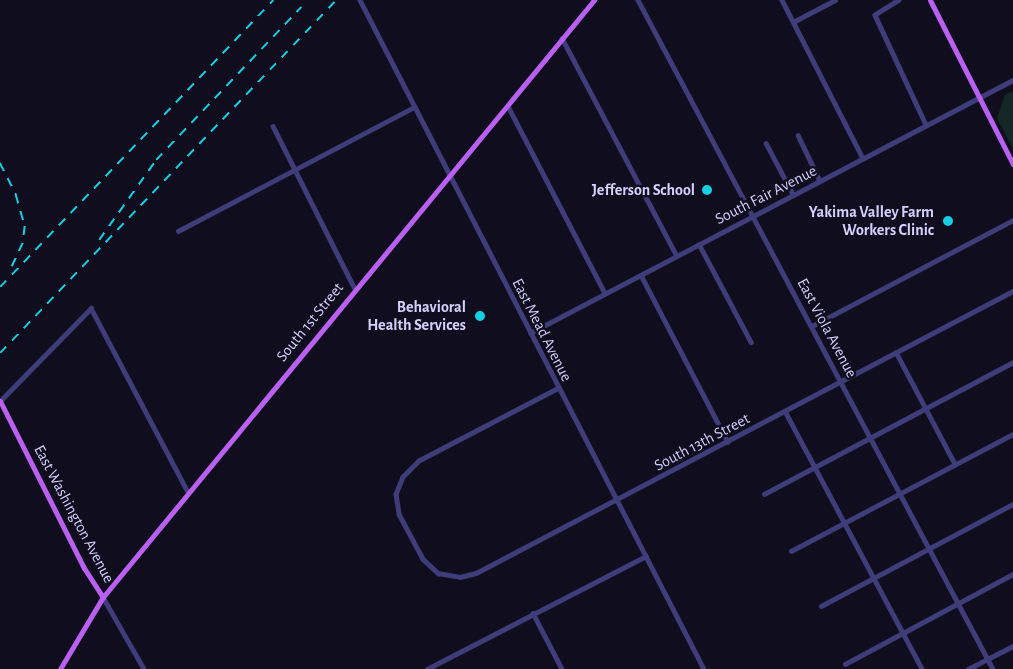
<!DOCTYPE html>
<html>
<head>
<meta charset="utf-8">
<style>
	body { margin:0 }
	#map { position:relative; width:1013px; height:669px; overflow:hidden; background:#100e1e; font-family:"Alegreya Sans",sans-serif }
	div>[style] { position:absolute }
	.green>* { inset:0; background:#122726 }
	.minor>* { height:4.5px; margin:-2.25px; padding:0 2.25px; transform-origin:2.25px; border-radius:2.25px; background:#3f3d79 }
	.major>* { height:5px; margin:-2.5px; padding:0 2.5px; transform-origin:2.5px; border-radius:2.5px; background:#b960f1 }
	.rail>* { height:1.5px; margin-top:-0.75px; transform-origin:0; background:repeating-linear-gradient(90deg,#14cfe1 0 9px,transparent 0 17px) }
	.dots>* { width:16px; height:16px; translate:-50% -50%; box-sizing:border-box; border:3px solid #100e1e; border-radius:50% }
	span { translate:-50% -50%; white-space:nowrap; text-align:center; line-height:1.15; -webkit-text-stroke:5px #100e1e; paint-order:stroke }
	.poi-label { font-size:16px; color:#d4cffb; font-weight:700 }
	.right { translate:-100% -50%; text-align:right }
	.street-label { font-size:16px; color:#d4cffb }
</style>
</head>
<body>
<div id="map">
	<div class="green">
		<i style="clip-path:polygon(1013px 91px,1013px 149px,997px 118px,1005px 95px)"></i>
	</div>
	<div class="minor">
		<i style="left:360px;top:0;width:752px;rotate:62.79deg"></i>
		<i style="left:638px;top:0;width:757px;rotate:62.05deg"></i>
		<i style="left:782px;top:0;width:178px;rotate:62.9deg"></i>
		<i style="left:899px;top:0;width:28px;rotate:148deg"></i>
		<i style="left:875px;top:15px;width:121px;rotate:65.1deg"></i>
		<i style="left:793px;top:22px;width:47px;rotate:-27.6deg"></i>
		<i style="left:562px;top:38px;width:246px;rotate:62.2deg"></i>
		<i style="left:508px;top:106px;width:211px;rotate:62.6deg"></i>
		<i style="left:273px;top:126px;width:182px;rotate:63.3deg"></i>
		<i style="left:798px;top:135px;width:51px;rotate:64.4deg"></i>
		<i style="left:766px;top:143px;width:58px;rotate:62.1deg"></i>
		<i style="left:178px;top:231px;width:267px;rotate:-27.7deg"></i>
		<i style="left:699px;top:244px;width:111px;rotate:62deg"></i>
		<i style="left:641px;top:275px;width:188px;rotate:62.5deg"></i>
		<i style="left:812px;top:326px;width:227px;rotate:-27.8deg"></i>
		<i style="left:530px;top:333px;width:545px;rotate:-27.65deg"></i>
		<i style="left:896px;top:352px;width:127px;rotate:62.2deg"></i>
		<i style="left:559px;top:388px;width:158px;rotate:152.5deg"></i>
		<i style="left:419px;top:461px;width:23px;rotate:135deg"></i>
		<i style="left:403px;top:477px;width:18px;rotate:112deg"></i>
		<i style="left:396px;top:494px;width:20px;rotate:81deg"></i>
		<i style="left:399px;top:514px;width:51px;rotate:61.9deg"></i>
		<i style="left:423px;top:559px;width:21px;rotate:43deg"></i>
		<i style="left:438px;top:573px;width:22px;rotate:10deg"></i>
		<i style="left:460px;top:577px;width:16px;rotate:-14deg"></i>
		<i style="left:476px;top:573px;width:607px;rotate:-27.71deg"></i>
		<i style="left:0;top:401px;width:130px;rotate:-45.6deg"></i>
		<i style="left:91px;top:308px;width:208px;rotate:62.2deg"></i>
		<i style="left:785px;top:411px;width:292px;rotate:62deg"></i>
		<i style="left:764px;top:494px;width:282px;rotate:-27.9deg"></i>
		<i style="left:791px;top:551px;width:251px;rotate:-27.8deg"></i>
		<i style="left:103px;top:597px;width:83px;rotate:60.3deg"></i>
		<i style="left:821px;top:606px;width:217px;rotate:-28deg"></i>
		<i style="left:533px;top:613px;width:63px;rotate:62.6deg"></i>
		<i style="left:845px;top:664px;width:191px;rotate:-28.2deg"></i>
		<i style="left:427px;top:669px;width:246px;rotate:-27.3deg"></i>
		<i style="left:968px;top:669px;width:51px;rotate:-27.1deg"></i>
	</div>
	<div class="major">
		<i style="left:930px;top:0;width:184px;rotate:63.2deg"></i>
		<i style="left:0;top:401px;width:187px;rotate:63.3deg"></i>
		<i style="left:84px;top:568px;width:35px;rotate:57deg"></i>
		<i style="left:60px;top:669px;width:84px;rotate:-59.2deg"></i>
		<i style="left:103px;top:597px;width:773px;rotate:-50.56deg"></i>
	</div>
	<div class="rail">
		<i style="left:0;top:163px;width:36px;rotate:63deg"></i>
		<i style="left:16px;top:195px;width:32px;rotate:74deg"></i>
		<i style="left:25px;top:226px;width:17px;rotate:97deg"></i>
		<i style="left:23px;top:243px;width:26px;rotate:115deg"></i>
		<i style="left:99px;top:240px;width:98px;rotate:-54.5deg"></i>
		<i style="left:156px;top:160px;width:211px;rotate:-46.5deg"></i>
		<i style="left:0;top:287px;width:396px;rotate:-46.4deg"></i>
		<i style="left:0;top:353px;width:487px;rotate:-46.4deg"></i>
	</div>
	<div class="dots">
		<i style="left:707px;top:190px;background:#14cfe1"></i>
		<i style="left:948px;top:221px;background:#14cfe1"></i>
		<i style="left:480px;top:316px;background:#14cfe1"></i>
	</div>
	<div class="poi-label">
		<span class="right" style="left:695px;top:190px">Jefferson School</span>
		<span class="right" style="left:934px;top:221px">Yakima Valley Farm<br>Workers Clinic</span>
		<span class="right" style="left:466px;top:316px">Behavioral<br>Health Services</span>
	</div>
	<div class="street-label">
		<span style="left:766px;top:195px;rotate:-27deg">South Fair Avenue</span>
		<span style="left:310px;top:322px;rotate:-51deg">South 1st Street</span>
		<span style="left:827px;top:328px;rotate:62deg">East Viola Avenue</span>
		<span style="left:542px;top:330px;rotate:63deg">East Mead Avenue</span>
		<span style="left:702px;top:442px;rotate:-28deg">South 13th Street</span>
		<span style="left:74px;top:514px;rotate:62deg">East Washington Avenue</span>
	</div>
</div>
</body>
</html>
